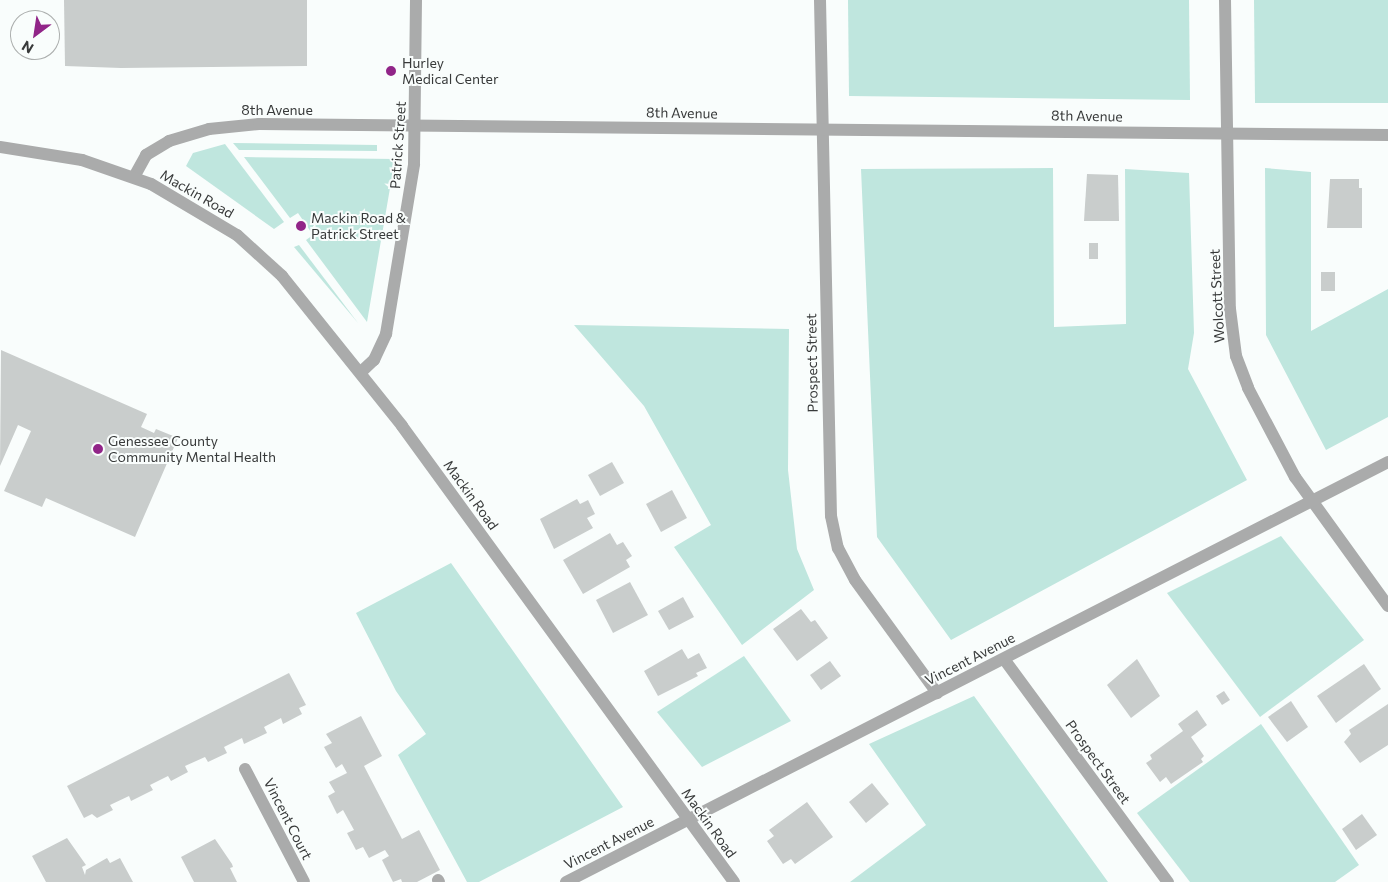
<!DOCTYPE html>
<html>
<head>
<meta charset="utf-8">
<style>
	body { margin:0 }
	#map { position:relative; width:1388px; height:882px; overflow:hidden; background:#f9fdfc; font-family:Commissioner,sans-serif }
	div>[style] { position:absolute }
	.green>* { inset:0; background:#bfe6de }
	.building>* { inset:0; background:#c9cdcc }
	.service>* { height:12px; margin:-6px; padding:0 6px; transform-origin:6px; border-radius:6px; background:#aaabab }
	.minor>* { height:12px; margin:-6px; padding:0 6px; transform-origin:6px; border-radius:6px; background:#aaabab }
	.tertiary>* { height:12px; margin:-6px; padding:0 6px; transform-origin:6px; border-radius:6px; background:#aaabab }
	.dots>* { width:14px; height:14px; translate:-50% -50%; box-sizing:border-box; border:2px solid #f9fdfc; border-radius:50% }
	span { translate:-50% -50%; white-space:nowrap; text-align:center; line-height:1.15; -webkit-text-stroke:4px #f9fdfc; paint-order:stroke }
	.poi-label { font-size:14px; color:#383a3a }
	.left { translate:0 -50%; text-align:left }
	.street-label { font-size:14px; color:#383a3a }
	.north { position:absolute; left:10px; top:10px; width:50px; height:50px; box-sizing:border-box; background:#f9fdfc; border:1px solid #acafae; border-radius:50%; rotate:211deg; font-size:14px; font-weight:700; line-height:20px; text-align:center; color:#383a3a }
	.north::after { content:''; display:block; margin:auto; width:18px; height:22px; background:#912588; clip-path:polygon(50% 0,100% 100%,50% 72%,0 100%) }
</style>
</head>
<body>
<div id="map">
	<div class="green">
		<i style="clip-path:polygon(848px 0,1189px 0,1190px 100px,849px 96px)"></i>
		<i style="clip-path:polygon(1254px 0,1388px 0,1388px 103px,1255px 103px)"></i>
		<i style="clip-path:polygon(233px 143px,377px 145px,377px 151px,239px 150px)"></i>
		<i style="clip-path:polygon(225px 144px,284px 222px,274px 229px,186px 166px,193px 153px)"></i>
		<i style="clip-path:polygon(244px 157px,395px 159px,367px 322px,306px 240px,313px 235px,298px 213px,290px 218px)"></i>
		<i style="clip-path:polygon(1053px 168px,1054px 327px,1126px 324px,1125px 169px,1189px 173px,1194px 333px,1188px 369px,1247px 480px,951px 640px,877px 537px,861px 169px)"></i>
		<i style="clip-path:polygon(1265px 168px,1311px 172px,1311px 331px,1388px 289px,1388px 417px,1326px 450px,1266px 335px)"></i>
		<i style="clip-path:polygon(299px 245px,358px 323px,294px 247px)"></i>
		<i style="clip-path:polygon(574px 325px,789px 329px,788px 470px,797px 549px,814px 590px,742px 645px,674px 547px,711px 525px,644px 406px)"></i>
		<i style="clip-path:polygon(1281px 536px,1364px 640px,1260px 717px,1167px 593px)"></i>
		<i style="clip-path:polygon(451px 563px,623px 807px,479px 882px,467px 882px,398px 755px,426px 734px,396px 691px,356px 613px)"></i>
		<i style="clip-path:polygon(744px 656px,791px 721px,702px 767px,657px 712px)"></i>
		<i style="clip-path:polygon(974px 696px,1108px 882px,850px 882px,926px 825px,869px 744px)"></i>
		<i style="clip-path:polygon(1261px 724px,1359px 865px,1335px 882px,1190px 882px,1137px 813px)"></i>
	</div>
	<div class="building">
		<i style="clip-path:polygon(64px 0,307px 0,307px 66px,121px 68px,65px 66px)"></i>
		<i style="clip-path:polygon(1087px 174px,1118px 175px,1119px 221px,1084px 221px)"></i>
		<i style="clip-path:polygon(1330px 179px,1359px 179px,1359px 188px,1362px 188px,1362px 228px,1327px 228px)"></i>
		<i style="clip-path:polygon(1089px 243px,1098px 243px,1098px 259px,1089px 259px)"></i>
		<i style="clip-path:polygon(1321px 272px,1335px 272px,1335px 291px,1321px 291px)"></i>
		<i style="clip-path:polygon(1px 350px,147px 414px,141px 427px,154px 433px,156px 429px,178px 438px,135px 537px,46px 498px,42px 507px,4px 491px,31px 431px,18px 425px,0 466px)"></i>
		<i style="clip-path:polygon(612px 462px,624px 483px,600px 496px,588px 475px)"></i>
		<i style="clip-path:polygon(672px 490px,687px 518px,661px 532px,646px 504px)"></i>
		<i style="clip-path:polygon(577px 499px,580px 504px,588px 500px,595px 514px,587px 518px,593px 528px,554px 549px,540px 519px)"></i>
		<i style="clip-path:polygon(610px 533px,617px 545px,623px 542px,632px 556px,626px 560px,630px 567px,583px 594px,563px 560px)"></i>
		<i style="clip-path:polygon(630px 582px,648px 615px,613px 633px,596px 600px)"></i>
		<i style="clip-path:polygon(683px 597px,694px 617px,669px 630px,658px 611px)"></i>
		<i style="clip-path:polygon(801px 609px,811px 622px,815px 620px,828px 638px,797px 661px,773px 629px)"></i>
		<i style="clip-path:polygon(682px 649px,688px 659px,699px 653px,707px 668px,696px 673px,698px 676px,658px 696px,644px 671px)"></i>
		<i style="clip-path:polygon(1137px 659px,1160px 696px,1131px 718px,1107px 685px)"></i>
		<i style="clip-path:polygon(830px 661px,841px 676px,821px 690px,810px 675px)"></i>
		<i style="clip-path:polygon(1364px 664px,1381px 689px,1336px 723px,1317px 696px)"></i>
		<i style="clip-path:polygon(289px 673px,306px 705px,299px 708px,302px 714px,283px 724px,281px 718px,264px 727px,267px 733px,244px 744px,242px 738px,224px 747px,227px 753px,208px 762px,205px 757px,185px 766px,188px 772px,171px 781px,168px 776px,150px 785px,153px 790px,131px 801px,129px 796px,110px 805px,113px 810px,97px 818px,92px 814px,84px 818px,67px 786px)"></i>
		<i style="clip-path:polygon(1224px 691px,1230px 700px,1222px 705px,1216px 696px)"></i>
		<i style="clip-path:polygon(1291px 701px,1308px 727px,1287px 742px,1268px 717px)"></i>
		<i style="clip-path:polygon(1388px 704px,1388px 745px,1360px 763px,1344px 742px,1351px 734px,1349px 730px)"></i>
		<i style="clip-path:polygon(1197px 710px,1207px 725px,1191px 737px,1204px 756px,1201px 759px,1203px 762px,1171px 784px,1166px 777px,1160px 782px,1146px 763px,1152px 759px,1150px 755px,1183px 731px,1178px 724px)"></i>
		<i style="clip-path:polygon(361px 716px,382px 756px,364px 766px,402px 839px,419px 830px,440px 870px,417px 882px,402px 882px,401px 879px,393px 882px,382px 860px,389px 856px,385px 850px,369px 858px,363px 847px,356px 850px,347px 833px,354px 830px,343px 810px,337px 814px,328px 796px,335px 792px,329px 782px,347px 773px,342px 764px,336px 768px,324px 747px,332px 743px,326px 734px)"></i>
		<i style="clip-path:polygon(872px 783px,889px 804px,866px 823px,849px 802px)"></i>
		<i style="clip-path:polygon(807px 802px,833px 837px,795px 864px,791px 859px,783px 864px,767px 841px,774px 836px,769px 830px)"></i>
		<i style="clip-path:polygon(1362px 814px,1377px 835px,1356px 850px,1342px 829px)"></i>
		<i style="clip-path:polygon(67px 838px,86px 865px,82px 867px,85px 875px,86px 870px,107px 858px,110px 863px,120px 858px,133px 882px,46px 882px,32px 856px)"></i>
		<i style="clip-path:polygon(215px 839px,232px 864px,233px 867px,230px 868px,237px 882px,194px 882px,181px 857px)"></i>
	</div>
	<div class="service">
		<i style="left:438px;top:880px;width:2px;rotate:63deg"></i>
	</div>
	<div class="minor">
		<i style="left:820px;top:0;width:516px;rotate:88.78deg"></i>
		<i style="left:831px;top:516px;width:33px;rotate:78deg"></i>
		<i style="left:838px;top:548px;width:36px;rotate:62deg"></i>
		<i style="left:855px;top:580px;width:140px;rotate:54deg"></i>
		<i style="left:1225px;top:0;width:309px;rotate:89.1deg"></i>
		<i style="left:1230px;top:309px;width:47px;rotate:82.7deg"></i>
		<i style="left:1236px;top:356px;width:34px;rotate:69deg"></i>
		<i style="left:1248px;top:388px;width:101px;rotate:62.2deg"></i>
		<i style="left:1295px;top:477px;width:159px;rotate:54.2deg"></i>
		<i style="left:134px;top:177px;width:25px;rotate:-61deg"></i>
		<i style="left:146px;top:155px;width:27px;rotate:-31deg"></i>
		<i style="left:169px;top:141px;width:42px;rotate:-16.7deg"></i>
		<i style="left:209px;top:129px;width:50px;rotate:-5.7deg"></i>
		<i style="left:259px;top:124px;width:1129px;rotate:0.56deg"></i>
		<i style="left:361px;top:372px;width:18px;rotate:-43deg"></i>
		<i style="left:374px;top:360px;width:29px;rotate:-65deg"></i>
		<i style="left:386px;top:334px;width:172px;rotate:-80.6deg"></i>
		<i style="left:414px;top:164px;width:164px;rotate:-89.3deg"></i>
		<i style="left:1004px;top:659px;width:277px;rotate:53.7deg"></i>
		<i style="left:245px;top:769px;width:127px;rotate:62.4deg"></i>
		<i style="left:566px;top:882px;width:923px;rotate:-27.06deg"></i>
	</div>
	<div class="tertiary">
		<i style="left:0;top:147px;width:83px;rotate:9deg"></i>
		<i style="left:82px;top:160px;width:73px;rotate:19.2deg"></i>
		<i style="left:151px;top:184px;width:100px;rotate:30.7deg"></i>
		<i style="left:237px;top:235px;width:61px;rotate:42.3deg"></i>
		<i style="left:282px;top:276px;width:192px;rotate:51.3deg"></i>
		<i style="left:402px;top:426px;width:564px;rotate:53.94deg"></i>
	</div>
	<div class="dots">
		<i style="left:391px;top:71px;background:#912588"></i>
		<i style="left:301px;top:226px;background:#912588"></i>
		<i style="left:98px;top:449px;background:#912588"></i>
	</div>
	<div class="poi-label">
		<span class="left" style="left:402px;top:71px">Hurley<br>Medical Center</span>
		<span class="left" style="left:311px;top:226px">Mackin Road &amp;<br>Patrick Street</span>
		<span class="left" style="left:108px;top:449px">Genessee County<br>Community Mental Health</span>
	</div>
	<div class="street-label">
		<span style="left:277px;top:110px">8th Avenue</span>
		<span style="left:682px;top:113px;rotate:1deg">8th Avenue</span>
		<span style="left:1087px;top:116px;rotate:1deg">8th Avenue</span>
		<span style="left:398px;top:145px;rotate:-86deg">Patrick Street</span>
		<span style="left:197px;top:194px;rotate:30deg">Mackin Road</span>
		<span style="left:1217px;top:296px;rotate:-93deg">Wolcott Street</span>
		<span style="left:812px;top:363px;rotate:-91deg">Prospect Street</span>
		<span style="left:471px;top:495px;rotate:54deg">Mackin Road</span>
		<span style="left:970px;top:659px;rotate:-27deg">Vincent Avenue</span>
		<span style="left:1098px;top:762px;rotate:54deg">Prospect Street</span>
		<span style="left:288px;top:819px;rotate:63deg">Vincent Court</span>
		<span style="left:709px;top:823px;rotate:54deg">Mackin Road</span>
		<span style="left:609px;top:843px;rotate:-27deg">Vincent Avenue</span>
	</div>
	<div class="north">N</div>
</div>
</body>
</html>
